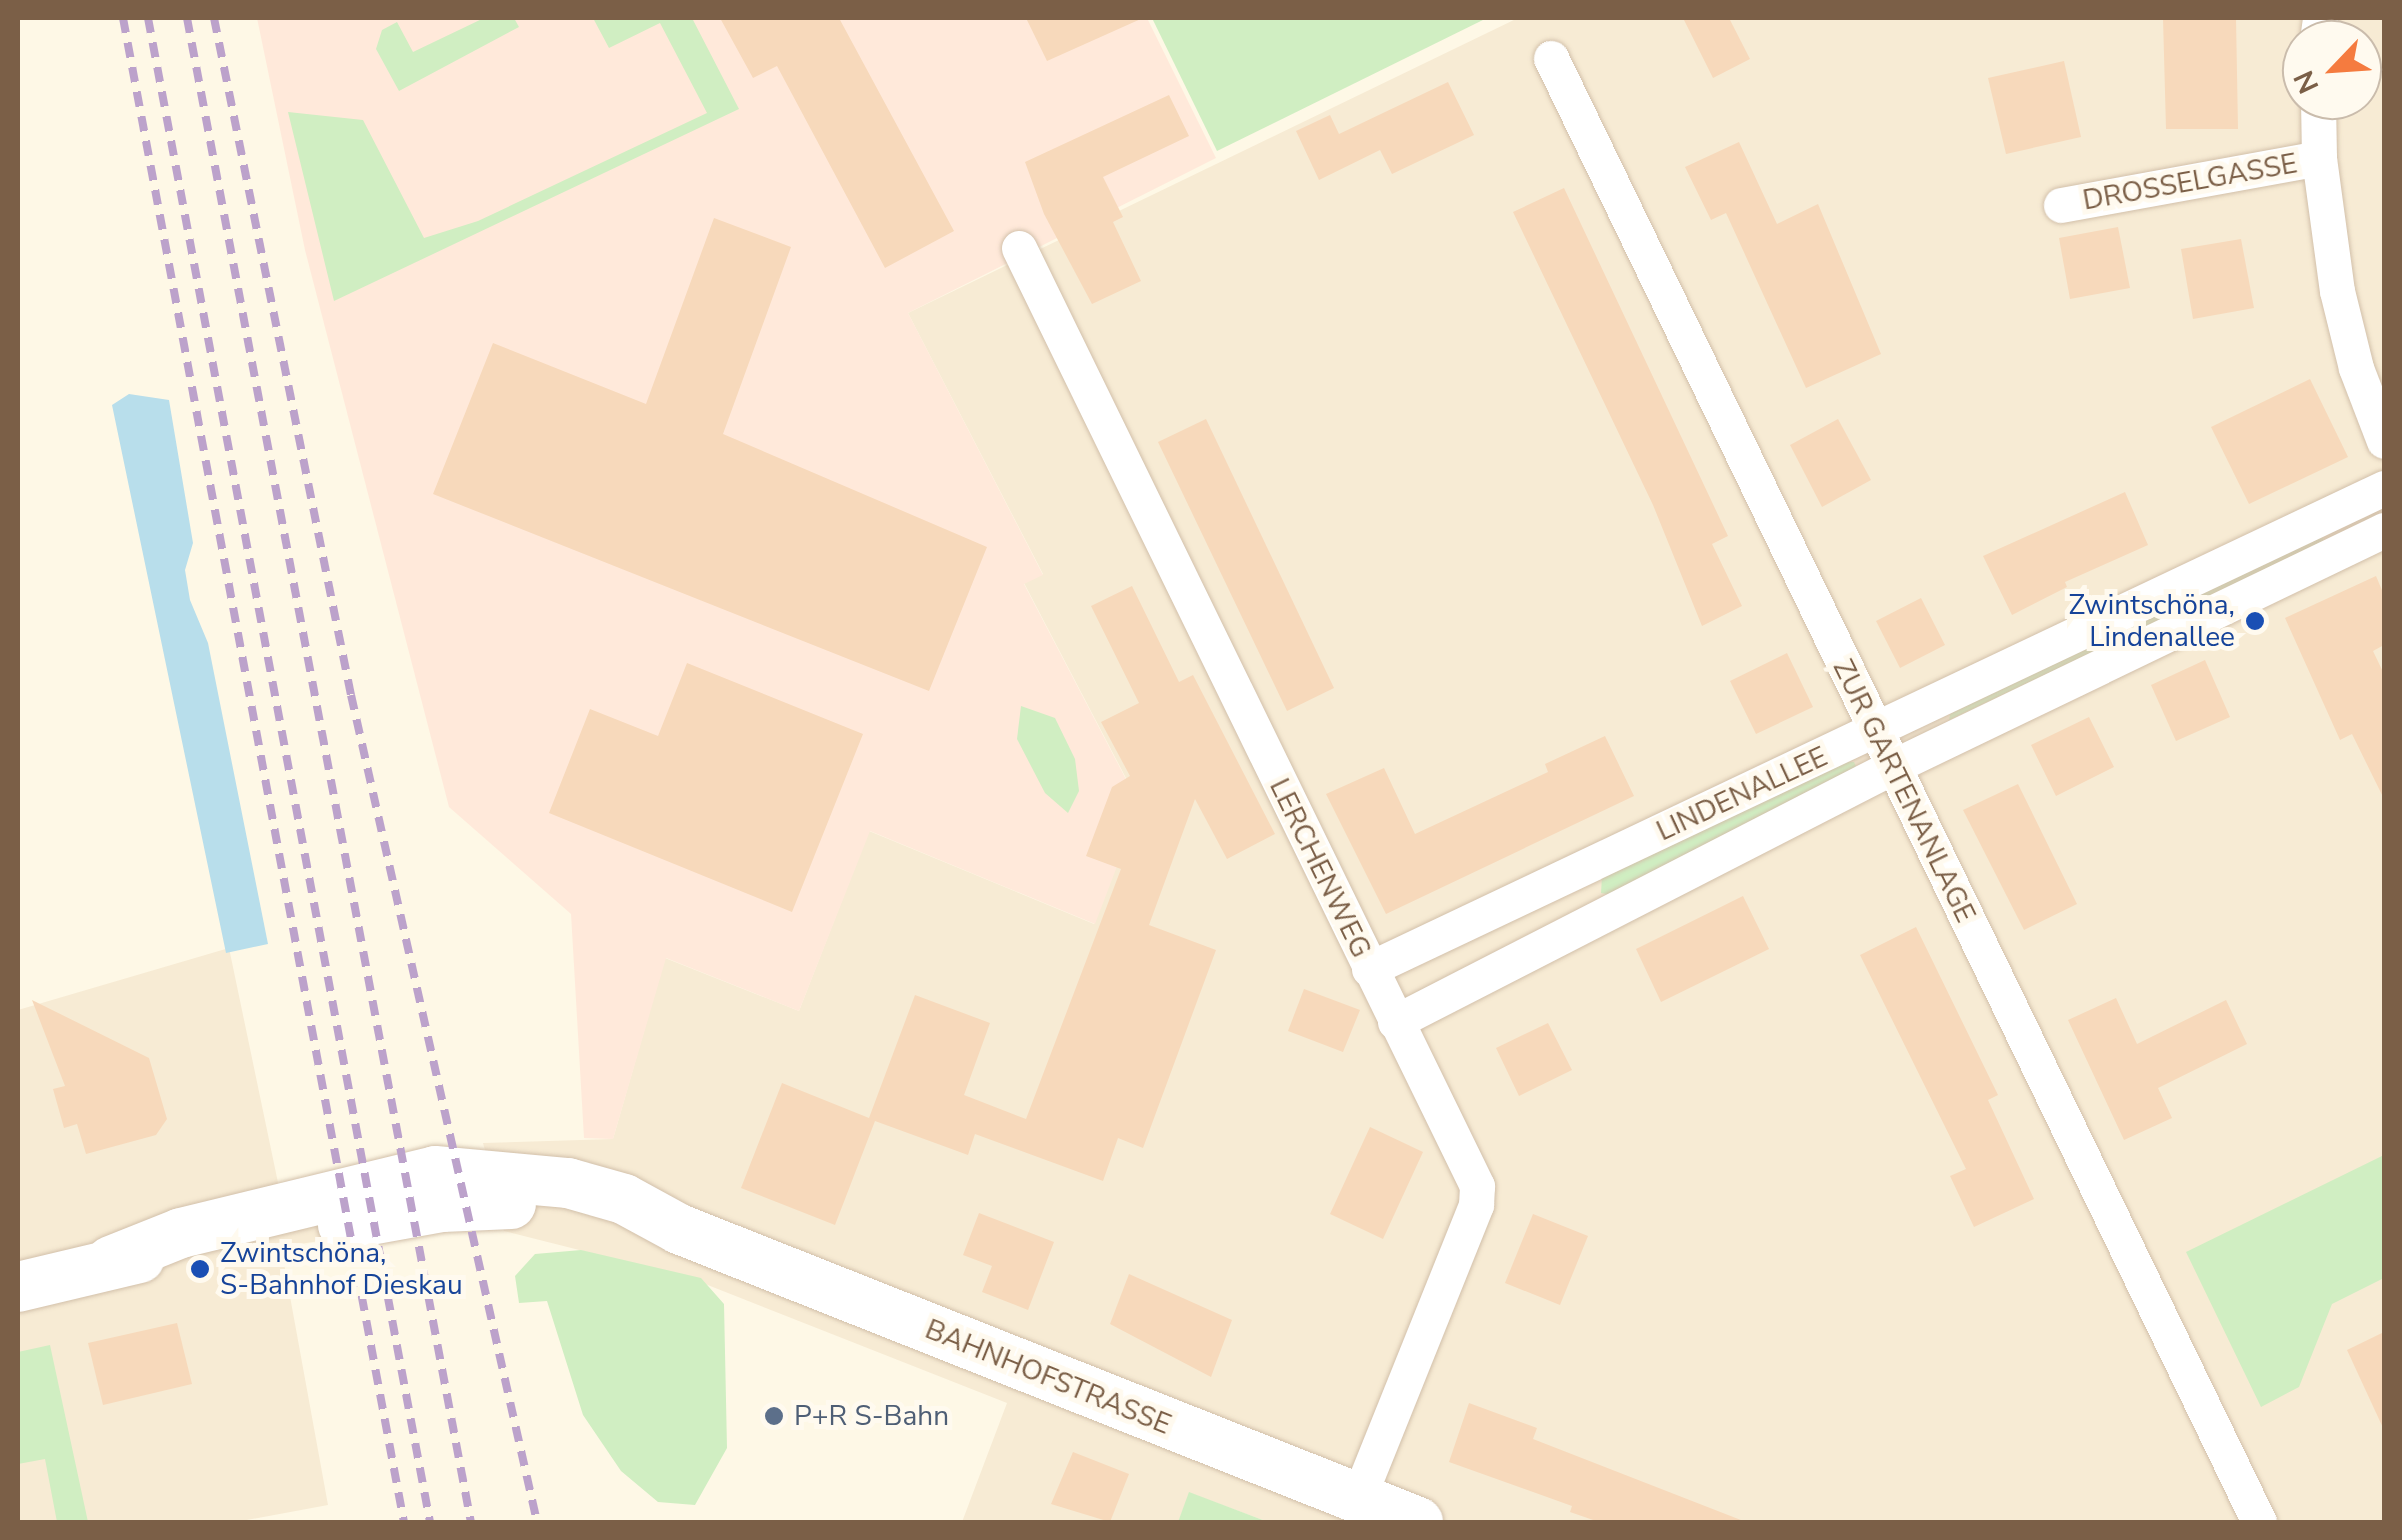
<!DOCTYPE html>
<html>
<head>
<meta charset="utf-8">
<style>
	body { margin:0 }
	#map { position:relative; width:2402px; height:1540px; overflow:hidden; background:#fef8e6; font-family:"Nunito Sans",sans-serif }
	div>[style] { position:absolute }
	.residential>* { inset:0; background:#f7ebd4 }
	.commercial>* { inset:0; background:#ffe9da }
	.green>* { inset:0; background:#d0eec2 }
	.water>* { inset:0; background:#b8deeb }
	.building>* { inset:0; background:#f7d9bb }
	.roads { filter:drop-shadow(0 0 2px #d2c0aa) drop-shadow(0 0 2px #d2c0aa) }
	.street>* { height:35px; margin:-17.5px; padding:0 17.5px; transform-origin:17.5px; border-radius:17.5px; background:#fff }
	.secondary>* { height:50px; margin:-25px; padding:0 25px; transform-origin:25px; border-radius:25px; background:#fff }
	.rail>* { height:8px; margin-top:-4px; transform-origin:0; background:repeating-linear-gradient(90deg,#bca2cb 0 15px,transparent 0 25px) }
	.dots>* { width:28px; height:28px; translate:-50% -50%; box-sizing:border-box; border:5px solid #fffaef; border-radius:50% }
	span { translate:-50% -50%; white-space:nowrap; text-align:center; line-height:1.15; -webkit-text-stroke:10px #fffaef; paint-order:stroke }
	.street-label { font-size:28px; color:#7b5f47 }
	.transit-label { font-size:28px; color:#164399 }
	.right { translate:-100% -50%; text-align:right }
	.left { translate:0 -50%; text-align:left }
	.service-label { font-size:28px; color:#4e5e75 }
	.frame { position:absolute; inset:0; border:20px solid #7b5f47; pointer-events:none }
	.north { position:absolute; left:2282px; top:20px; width:100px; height:100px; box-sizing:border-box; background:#fffaef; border:2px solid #cabcac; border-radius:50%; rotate:245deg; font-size:28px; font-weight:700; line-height:40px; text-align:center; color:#7b5f47 }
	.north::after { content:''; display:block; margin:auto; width:35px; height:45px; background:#f57b3f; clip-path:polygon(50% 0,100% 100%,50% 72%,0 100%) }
</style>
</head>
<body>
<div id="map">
	<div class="residential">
		<i style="clip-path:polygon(evenodd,1518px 18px,2384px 18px,2384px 1522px,1268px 1522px,1190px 1493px,1178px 1522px,962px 1522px,1007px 1403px,690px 1278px,504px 1231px,499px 1213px,281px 1247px,328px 1505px,236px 1522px,18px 1522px,18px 1010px,229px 948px,281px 1197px,488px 1162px,483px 1143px,613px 1139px,665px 958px,799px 1011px,869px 831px,1094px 924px,1140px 805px,1024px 583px,1043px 574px,908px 313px,1518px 18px,2302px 40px,2362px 40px,2362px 100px,2302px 100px,2302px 40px)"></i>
	</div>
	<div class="commercial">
		<i style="clip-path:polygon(257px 18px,1147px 18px,1216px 158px,908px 313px,1043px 575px,1024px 584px,1140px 806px,1095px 924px,870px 831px,799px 1011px,666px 958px,613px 1139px,584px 1138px,571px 914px,449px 807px,305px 250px)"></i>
	</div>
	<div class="green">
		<i style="clip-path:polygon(484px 18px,514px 18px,519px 27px,399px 91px,376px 49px,382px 30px,397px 22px,413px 52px)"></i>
		<i style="clip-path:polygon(593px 18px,692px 18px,739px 109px,334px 301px,288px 112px,363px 120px,424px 238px,478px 221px,707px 113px,660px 23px,609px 48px)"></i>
		<i style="clip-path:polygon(1152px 18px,1487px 18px,1217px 151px)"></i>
		<i style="clip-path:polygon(2321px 535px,2325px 542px,1949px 720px,1951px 710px)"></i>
		<i style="clip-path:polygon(1021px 706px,1055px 718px,1075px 759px,1079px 791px,1068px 813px,1045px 793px,1017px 739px)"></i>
		<i style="clip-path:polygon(1842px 762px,1854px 762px,1858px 771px,1612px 895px,1601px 893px,1602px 876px)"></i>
		<i style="clip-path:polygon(2384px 1155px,2384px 1278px,2332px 1304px,2299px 1387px,2261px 1407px,2186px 1252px)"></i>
		<i style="clip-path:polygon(581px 1250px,701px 1278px,724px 1304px,727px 1448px,695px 1505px,658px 1502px,621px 1471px,583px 1415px,547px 1301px,519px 1303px,515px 1276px,535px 1254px)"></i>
		<i style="clip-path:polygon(50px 1345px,88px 1522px,57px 1522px,45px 1459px,18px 1464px,18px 1352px)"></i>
		<i style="clip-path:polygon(1189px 1492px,1268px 1522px,1178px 1522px)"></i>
	</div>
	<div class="water">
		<i style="clip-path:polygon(129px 394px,169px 400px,193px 543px,185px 570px,190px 600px,208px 643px,268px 944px,226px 953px,112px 405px)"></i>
	</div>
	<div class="building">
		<i style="clip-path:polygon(720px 18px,839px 18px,954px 231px,885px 268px,777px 66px,753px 78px)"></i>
		<i style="clip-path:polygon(1026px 18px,1143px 18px,1047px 61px)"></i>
		<i style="clip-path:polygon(1683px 18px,1729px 18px,1750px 59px,1713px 78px)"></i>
		<i style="clip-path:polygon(2163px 18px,2236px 18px,2238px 129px,2166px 129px)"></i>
		<i style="clip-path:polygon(2064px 61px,2081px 137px,2006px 154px,1988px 78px)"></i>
		<i style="clip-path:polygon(1448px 82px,1474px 135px,1392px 174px,1380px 150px,1319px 180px,1296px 131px,1330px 115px,1339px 134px)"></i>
		<i style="clip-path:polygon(1169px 95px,1189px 136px,1103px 177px,1123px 217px,1113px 222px,1141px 281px,1092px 304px,1044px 214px,1025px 162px)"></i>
		<i style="clip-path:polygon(1739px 142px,1777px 224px,1818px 204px,1881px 354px,1806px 388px,1726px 213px,1711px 220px,1685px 167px)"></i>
		<i style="clip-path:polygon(1564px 188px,1728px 536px,1712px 544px,1742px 606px,1702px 626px,1653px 505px,1513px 212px)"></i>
		<i style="clip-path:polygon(714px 218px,791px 247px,723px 434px,987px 547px,929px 691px,433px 494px,493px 343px,646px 404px)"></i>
		<i style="clip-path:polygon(2118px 227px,2130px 288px,2070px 299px,2059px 238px)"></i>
		<i style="clip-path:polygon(2241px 239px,2254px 308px,2193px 319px,2181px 249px)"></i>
		<i style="clip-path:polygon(2310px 379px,2348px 457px,2249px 504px,2211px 427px)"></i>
		<i style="clip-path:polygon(1206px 419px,1334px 688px,1287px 711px,1158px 442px)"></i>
		<i style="clip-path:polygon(1838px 419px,1871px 480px,1822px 507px,1790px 445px)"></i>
		<i style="clip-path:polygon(2125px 492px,2148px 545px,2065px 582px,2067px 587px,2012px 615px,1983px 556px)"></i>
		<i style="clip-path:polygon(2376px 576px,2384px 595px,2384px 645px,2373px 651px,2384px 674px,2384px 799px,2352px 734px,2340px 740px,2285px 618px)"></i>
		<i style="clip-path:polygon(1132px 586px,1179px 682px,1193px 675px,1275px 834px,1227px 859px,1195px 799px,1149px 925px,1216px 950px,1143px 1148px,1118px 1138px,1103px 1181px,975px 1134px,968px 1155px,875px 1121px,835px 1225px,741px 1188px,782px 1083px,869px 1118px,915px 995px,990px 1023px,964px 1095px,1026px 1119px,1121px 869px,1086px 856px,1112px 787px,1130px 776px,1101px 722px,1139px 703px,1091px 606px)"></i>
		<i style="clip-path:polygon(1921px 598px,1945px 645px,1900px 668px,1876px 621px)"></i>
		<i style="clip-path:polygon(1787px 653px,1813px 707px,1756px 734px,1730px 681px)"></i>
		<i style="clip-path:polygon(2205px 660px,2230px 717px,2176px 741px,2151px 685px)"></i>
		<i style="clip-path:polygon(687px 663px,863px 734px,792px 912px,549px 813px,590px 709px,658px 736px)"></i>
		<i style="clip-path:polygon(2089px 717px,2114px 767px,2056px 796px,2031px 745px)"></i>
		<i style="clip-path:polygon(1605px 736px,1634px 796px,1386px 914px,1326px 794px,1384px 768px,1415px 834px,1548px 772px,1545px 764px)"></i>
		<i style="clip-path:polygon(2018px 784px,2077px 904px,2024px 930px,1963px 810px)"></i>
		<i style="clip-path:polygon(1743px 896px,1769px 949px,1661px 1002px,1636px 949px)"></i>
		<i style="clip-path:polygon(1916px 927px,1998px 1095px,1988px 1100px,2034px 1199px,1974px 1227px,1950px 1176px,1966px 1169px,1860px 955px)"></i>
		<i style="clip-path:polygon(1304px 989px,1360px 1010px,1343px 1052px,1288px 1031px)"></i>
		<i style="clip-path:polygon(2116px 998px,2137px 1044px,2226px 1000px,2247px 1044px,2158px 1088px,2172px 1118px,2124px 1140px,2068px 1020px)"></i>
		<i style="clip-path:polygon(32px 1000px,149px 1058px,167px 1119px,156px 1135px,86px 1154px,77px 1124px,64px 1128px,53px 1089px,65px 1086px)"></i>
		<i style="clip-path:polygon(1548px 1023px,1572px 1070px,1519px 1096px,1496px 1048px)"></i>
		<i style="clip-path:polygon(1370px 1127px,1423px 1152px,1383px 1239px,1330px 1214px)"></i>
		<i style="clip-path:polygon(979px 1213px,1054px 1242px,1028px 1310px,982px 1292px,992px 1266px,963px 1255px)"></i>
		<i style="clip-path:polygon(1533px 1214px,1588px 1236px,1560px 1305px,1505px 1283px)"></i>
		<i style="clip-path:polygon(1129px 1274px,1232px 1320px,1211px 1377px,1110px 1324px)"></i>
		<i style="clip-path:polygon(177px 1323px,192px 1384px,103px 1405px,88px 1343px)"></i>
		<i style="clip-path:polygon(2384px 1332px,2384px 1430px,2347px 1350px)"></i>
		<i style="clip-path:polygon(1469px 1403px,1537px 1428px,1533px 1439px,1746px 1522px,1599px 1522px,1570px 1512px,1572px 1506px,1449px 1462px)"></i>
		<i style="clip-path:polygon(1073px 1452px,1129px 1474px,1110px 1522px,1051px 1504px)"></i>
	</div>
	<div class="roads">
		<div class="street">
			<i style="left:2317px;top:40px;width:22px;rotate:-82deg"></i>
			<i style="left:1551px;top:58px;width:1626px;rotate:64.19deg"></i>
			<i style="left:2318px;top:100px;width:58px;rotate:89deg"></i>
			<i style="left:2319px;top:158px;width:134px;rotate:82.3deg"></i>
			<i style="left:2337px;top:291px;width:79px;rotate:76.1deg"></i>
			<i style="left:2356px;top:368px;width:78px;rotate:69deg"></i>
			<i style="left:2061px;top:205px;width:262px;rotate:-10.3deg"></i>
			<i style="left:1019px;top:248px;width:1044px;rotate:63.97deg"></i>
			<i style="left:1477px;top:1186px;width:19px;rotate:93deg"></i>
			<i style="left:1476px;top:1205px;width:317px;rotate:111.9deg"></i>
			<i style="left:1369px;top:969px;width:1123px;rotate:-25.36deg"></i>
			<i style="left:1395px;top:1022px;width:559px;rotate:-27.16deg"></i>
			<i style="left:1892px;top:767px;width:546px;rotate:-25.72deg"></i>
		</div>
		<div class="secondary">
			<i style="left:343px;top:1225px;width:101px;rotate:-10.3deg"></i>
			<i style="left:442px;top:1207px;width:69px;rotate:-2.5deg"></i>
			<i style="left:111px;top:1261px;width:75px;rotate:-21.8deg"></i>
			<i style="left:181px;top:1233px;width:261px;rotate:-13.7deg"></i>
			<i style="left:435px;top:1171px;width:134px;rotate:5.2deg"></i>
			<i style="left:568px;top:1183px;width:58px;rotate:15.9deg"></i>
			<i style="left:624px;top:1199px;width:63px;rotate:28.6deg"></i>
			<i style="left:679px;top:1229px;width:795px;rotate:21.63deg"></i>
			<i style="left:18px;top:1287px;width:125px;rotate:-13.4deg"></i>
		</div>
	</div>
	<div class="rail">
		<i style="left:123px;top:18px;width:1530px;rotate:79.42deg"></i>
		<i style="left:148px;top:18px;width:1530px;rotate:79.38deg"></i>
		<i style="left:187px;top:18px;width:1531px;rotate:79.31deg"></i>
		<i style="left:214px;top:18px;width:691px;rotate:78.56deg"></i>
		<i style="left:351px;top:695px;width:848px;rotate:77.32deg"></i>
	</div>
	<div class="dots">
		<i style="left:2255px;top:621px;background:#1a4fb4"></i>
		<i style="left:200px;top:1269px;background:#1a4fb4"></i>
		<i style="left:774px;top:1416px;background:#5c6f8a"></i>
	</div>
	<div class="street-label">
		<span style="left:2190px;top:182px;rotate:-10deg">DROSSELGASSE</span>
		<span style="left:1904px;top:791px;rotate:64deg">ZUR GARTENANLAGE</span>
		<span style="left:1742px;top:794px;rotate:-25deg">LINDENALLEE</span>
		<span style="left:1320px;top:868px;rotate:64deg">LERCHENWEG</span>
		<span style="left:1048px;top:1377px;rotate:22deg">BAHNHOFSTRASSE</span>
	</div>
	<div class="transit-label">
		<span class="right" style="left:2235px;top:621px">Zwintschöna,<br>Lindenallee</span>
		<span class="left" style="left:220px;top:1269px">Zwintschöna,<br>S-Bahnhof Dieskau</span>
	</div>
	<div class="service-label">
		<span class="left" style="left:794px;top:1416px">P+R S-Bahn</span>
	</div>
	<div class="frame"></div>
	<div class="north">N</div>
</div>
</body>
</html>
